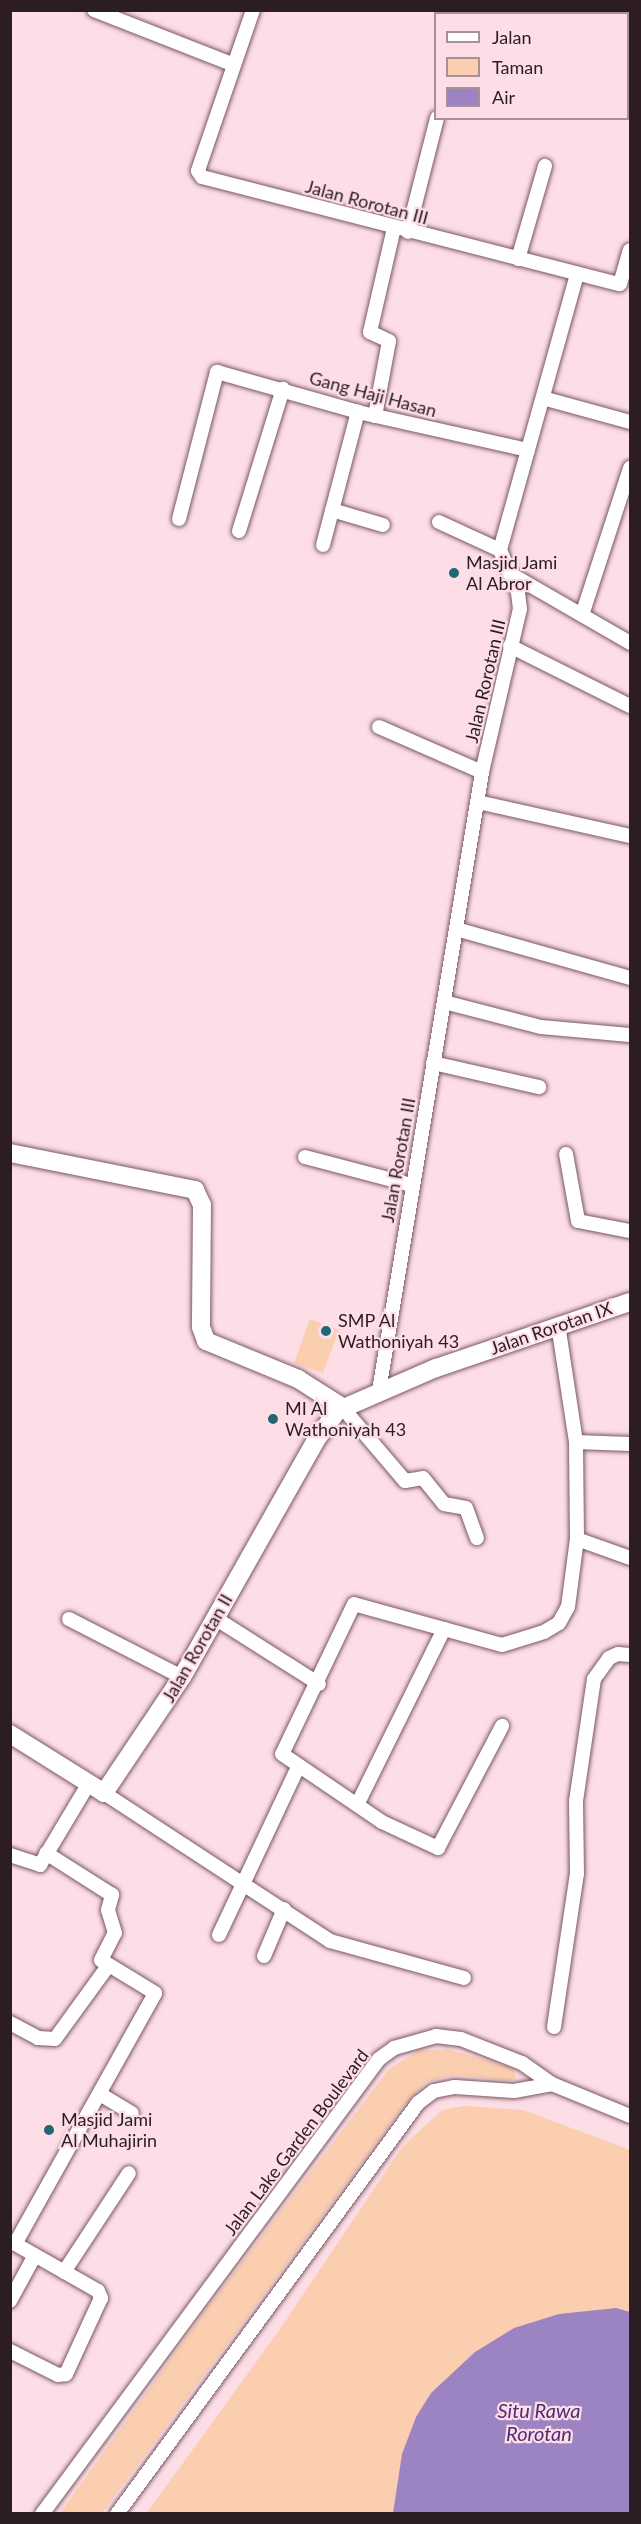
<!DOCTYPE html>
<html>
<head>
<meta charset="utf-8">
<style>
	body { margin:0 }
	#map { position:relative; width:641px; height:2524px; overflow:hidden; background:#fddde6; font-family:Lato,sans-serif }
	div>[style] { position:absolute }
	.green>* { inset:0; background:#faceaf }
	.water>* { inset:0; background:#9c84c3 }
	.roads { filter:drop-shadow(0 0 2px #795862) drop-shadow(0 0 2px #795862) }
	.minor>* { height:14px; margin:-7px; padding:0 7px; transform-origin:7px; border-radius:7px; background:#fff }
	.tertiary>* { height:18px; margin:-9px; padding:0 9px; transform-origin:9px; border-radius:9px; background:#fff }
	.dots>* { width:16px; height:16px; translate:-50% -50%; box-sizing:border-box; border:3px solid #fddde6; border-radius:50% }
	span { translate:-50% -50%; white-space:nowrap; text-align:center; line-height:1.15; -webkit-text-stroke:4.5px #fddde6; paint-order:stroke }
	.street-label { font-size:18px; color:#2b1d21 }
	.poi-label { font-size:18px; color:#2b1d21 }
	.left { translate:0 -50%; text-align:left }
	.water-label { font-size:20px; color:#4e2c78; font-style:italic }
	.frame { position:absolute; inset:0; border:12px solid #2b1d21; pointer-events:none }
	.legend { position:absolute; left:434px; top:12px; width:195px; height:108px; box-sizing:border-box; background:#fddde6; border:2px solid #a99097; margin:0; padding:8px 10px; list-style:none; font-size:18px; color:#2b1d21 }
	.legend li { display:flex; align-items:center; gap:12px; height:30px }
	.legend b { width:30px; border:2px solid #a99097 }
</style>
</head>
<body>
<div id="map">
	<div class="green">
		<i style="clip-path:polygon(310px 1319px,339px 1330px,323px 1373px,294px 1363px)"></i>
		<i style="clip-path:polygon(447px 2049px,513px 2068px,516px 2078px,509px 2081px,456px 2075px,426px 2082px,404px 2105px,102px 2513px,60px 2513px,205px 2311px,389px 2069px,418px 2051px)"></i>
		<i style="clip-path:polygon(464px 2106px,523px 2110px,630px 2150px,630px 2312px,602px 2309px,394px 2513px,146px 2514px,280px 2329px,402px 2147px,442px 2110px)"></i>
	</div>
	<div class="water">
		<i style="clip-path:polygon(616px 2308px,630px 2312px,630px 2513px,393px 2513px,402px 2454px,416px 2417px,431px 2393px,475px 2352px,514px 2328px,559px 2314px)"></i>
	</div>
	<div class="roads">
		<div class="minor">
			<i style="left:94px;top:10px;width:150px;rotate:21.4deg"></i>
			<i style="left:253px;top:10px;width:170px;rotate:108.9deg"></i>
			<i style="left:198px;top:171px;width:7px;rotate:56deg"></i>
			<i style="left:202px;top:177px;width:431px;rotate:14.4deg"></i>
			<i style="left:620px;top:284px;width:35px;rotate:-74deg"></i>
			<i style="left:408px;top:232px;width:118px;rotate:-75.7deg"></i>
			<i style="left:518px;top:259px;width:97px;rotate:-73.8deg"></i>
			<i style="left:543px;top:398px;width:90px;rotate:15.4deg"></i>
			<i style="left:375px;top:416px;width:76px;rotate:-79.4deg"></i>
			<i style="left:389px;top:341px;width:21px;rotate:-155deg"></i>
			<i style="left:370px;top:332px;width:107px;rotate:-77deg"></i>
			<i style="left:332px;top:510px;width:53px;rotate:16.4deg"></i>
			<i style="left:179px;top:519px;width:152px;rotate:-75.5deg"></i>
			<i style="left:217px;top:372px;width:147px;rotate:15.8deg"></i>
			<i style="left:358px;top:412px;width:174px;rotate:12.6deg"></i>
			<i style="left:439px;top:522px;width:67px;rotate:24.7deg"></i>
			<i style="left:239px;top:531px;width:149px;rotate:-72.8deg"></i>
			<i style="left:323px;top:545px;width:138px;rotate:-75.3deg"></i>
			<i style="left:509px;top:573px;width:140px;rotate:30deg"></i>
			<i style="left:582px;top:615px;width:155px;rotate:-71.9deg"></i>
			<i style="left:510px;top:646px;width:134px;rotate:26.6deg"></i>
			<i style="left:379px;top:727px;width:112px;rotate:23.6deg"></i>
			<i style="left:478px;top:802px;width:156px;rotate:12.6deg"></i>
			<i style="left:456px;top:929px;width:181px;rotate:15.7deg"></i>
			<i style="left:444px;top:1002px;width:100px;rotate:14.5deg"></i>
			<i style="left:541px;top:1027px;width:89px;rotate:5.1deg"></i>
			<i style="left:433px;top:1063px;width:109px;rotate:12.8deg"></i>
			<i style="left:566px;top:1154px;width:68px;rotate:79.8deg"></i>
			<i style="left:578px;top:1221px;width:53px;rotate:10.9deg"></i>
			<i style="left:305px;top:1157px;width:111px;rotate:14.7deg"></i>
			<i style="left:379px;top:1391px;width:628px;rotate:-80.55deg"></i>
			<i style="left:482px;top:772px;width:167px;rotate:-76.9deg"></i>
			<i style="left:520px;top:609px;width:17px;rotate:-97deg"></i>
			<i style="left:518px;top:592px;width:46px;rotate:-113.2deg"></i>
			<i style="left:500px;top:550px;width:286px;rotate:-74.4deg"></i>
			<i style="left:342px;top:1407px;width:97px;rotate:49.6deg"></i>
			<i style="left:405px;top:1481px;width:18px;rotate:-9deg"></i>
			<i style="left:423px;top:1478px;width:33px;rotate:51deg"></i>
			<i style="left:444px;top:1504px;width:22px;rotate:10deg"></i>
			<i style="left:466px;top:1508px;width:32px;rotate:70deg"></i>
			<i style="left:576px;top:1442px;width:54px;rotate:2.1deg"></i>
			<i style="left:577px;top:1539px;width:56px;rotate:19.7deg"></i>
			<i style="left:215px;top:1618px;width:123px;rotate:32.4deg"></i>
			<i style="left:69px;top:1619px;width:127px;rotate:27.2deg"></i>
			<i style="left:444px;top:1629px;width:93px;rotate:-164.5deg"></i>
			<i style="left:354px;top:1604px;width:166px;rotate:115.6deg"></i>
			<i style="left:282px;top:1754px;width:121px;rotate:34.2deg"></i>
			<i style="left:382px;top:1822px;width:62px;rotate:24.9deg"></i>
			<i style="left:438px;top:1848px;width:138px;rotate:-62.3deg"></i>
			<i style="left:104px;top:1793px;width:270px;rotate:33.2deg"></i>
			<i style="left:330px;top:1941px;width:139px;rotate:15.4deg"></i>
			<i style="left:358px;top:1803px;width:194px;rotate:-63.7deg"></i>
			<i style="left:444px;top:1629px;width:60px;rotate:15.4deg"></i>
			<i style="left:502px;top:1645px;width:44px;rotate:-17.2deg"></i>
			<i style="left:544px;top:1632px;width:17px;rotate:-31deg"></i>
			<i style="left:559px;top:1623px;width:18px;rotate:-61deg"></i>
			<i style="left:568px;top:1607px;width:69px;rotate:-82.5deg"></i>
			<i style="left:577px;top:1539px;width:97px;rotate:-90.6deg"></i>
			<i style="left:576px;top:1442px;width:119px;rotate:-98.7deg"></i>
			<i style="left:10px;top:1855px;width:32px;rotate:18deg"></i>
			<i style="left:40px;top:1865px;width:96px;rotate:-59.1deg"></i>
			<i style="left:219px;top:1935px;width:186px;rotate:-64.8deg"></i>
			<i style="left:264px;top:1956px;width:51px;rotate:-66.9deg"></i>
			<i style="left:10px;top:2023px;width:32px;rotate:28deg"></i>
			<i style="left:38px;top:2038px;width:17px;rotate:3deg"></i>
			<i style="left:55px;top:2039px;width:90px;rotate:-54deg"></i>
			<i style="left:554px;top:2027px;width:155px;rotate:-81.5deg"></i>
			<i style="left:577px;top:1874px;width:73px;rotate:-90.8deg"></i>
			<i style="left:576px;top:1801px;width:123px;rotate:-81.6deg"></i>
			<i style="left:594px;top:1679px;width:26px;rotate:-54deg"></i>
			<i style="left:609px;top:1658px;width:10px;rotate:-24deg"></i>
			<i style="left:618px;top:1654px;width:12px;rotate:5deg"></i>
			<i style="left:100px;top:2094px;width:37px;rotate:31deg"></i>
			<i style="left:10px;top:2241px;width:101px;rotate:29.6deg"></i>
			<i style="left:98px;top:2291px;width:8px;rotate:67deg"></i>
			<i style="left:101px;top:2298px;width:84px;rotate:114.7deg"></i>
			<i style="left:66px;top:2374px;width:8px;rotate:173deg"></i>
			<i style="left:58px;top:2375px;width:54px;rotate:-153.4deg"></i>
			<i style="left:15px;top:2244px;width:287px;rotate:-60.8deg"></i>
			<i style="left:155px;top:1993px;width:63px;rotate:-148.6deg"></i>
			<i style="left:101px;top:1960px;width:30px;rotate:-63deg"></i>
			<i style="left:115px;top:1933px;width:24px;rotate:-107deg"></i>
			<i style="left:108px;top:1910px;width:16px;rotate:-75deg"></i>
			<i style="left:112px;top:1895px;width:78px;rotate:-147.5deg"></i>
			<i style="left:64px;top:2272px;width:118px;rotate:-56.7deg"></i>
			<i style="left:10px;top:2301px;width:52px;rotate:-61.5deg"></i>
			<i style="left:42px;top:2514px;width:566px;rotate:-53.47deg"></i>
			<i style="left:379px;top:2059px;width:19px;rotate:-36deg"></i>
			<i style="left:394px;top:2048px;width:44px;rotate:-15.9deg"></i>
			<i style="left:436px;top:2036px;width:25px;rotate:7deg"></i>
			<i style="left:461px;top:2039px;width:66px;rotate:21.5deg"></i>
			<i style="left:522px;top:2063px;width:37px;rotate:35deg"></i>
			<i style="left:552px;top:2084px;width:84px;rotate:22.3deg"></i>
			<i style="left:117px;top:2514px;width:509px;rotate:-53.78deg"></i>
			<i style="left:418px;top:2103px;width:20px;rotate:-37deg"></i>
			<i style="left:434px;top:2091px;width:21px;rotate:-11deg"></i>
			<i style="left:455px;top:2087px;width:59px;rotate:3.9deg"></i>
			<i style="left:514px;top:2091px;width:39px;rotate:-10deg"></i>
		</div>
		<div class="tertiary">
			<i style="left:10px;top:1153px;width:189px;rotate:11.3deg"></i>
			<i style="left:195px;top:1190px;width:17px;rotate:65deg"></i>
			<i style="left:202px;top:1205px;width:122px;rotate:90.5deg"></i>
			<i style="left:201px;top:1327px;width:15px;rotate:70deg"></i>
			<i style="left:206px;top:1341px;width:100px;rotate:22.4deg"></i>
			<i style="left:298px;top:1379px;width:52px;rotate:32.5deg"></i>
			<i style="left:10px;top:1734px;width:111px;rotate:32.1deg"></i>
			<i style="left:104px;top:1793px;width:140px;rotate:-56.1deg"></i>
			<i style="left:182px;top:1677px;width:272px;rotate:-60.5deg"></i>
			<i style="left:316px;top:1440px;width:36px;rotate:-54deg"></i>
			<i style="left:337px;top:1411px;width:108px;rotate:-23.5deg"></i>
			<i style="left:436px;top:1368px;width:205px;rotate:-18.8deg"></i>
		</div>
	</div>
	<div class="dots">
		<i style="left:454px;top:573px;background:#206775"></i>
		<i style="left:326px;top:1331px;background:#206775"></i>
		<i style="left:273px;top:1419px;background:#206775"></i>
		<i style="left:49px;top:2130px;background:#206775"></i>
	</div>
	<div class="street-label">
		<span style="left:367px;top:202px;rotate:15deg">Jalan Rorotan III</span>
		<span style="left:373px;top:394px;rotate:15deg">Gang Haji Hasan</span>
		<span style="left:485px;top:681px;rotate:-77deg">Jalan Rorotan III</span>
		<span style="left:398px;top:1160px;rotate:-80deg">Jalan Rorotan III</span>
		<span style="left:551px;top:1328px;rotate:-19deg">Jalan Rorotan IX</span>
		<span style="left:197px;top:1648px;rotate:-60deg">Jalan Rorotan II</span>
		<span style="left:296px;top:2142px;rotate:-53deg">Jalan Lake Garden Boulevard</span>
	</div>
	<div class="poi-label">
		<span class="left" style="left:466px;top:573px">Masjid Jami<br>Al Abror</span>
		<span class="left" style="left:338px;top:1331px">SMP Al<br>Wathoniyah 43</span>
		<span class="left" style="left:285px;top:1419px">MI Al<br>Wathoniyah 43</span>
		<span class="left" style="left:61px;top:2130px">Masjid Jami<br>Al Muhajirin</span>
	</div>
	<div class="water-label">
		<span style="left:539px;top:2422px">Situ Rawa<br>Rorotan</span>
	</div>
	<div class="frame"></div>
	<ul class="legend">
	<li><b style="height:8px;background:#fff"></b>Jalan</li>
	<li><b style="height:16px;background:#faceaf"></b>Taman</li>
	<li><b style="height:16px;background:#9c84c3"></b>Air</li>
	</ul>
</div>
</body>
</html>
